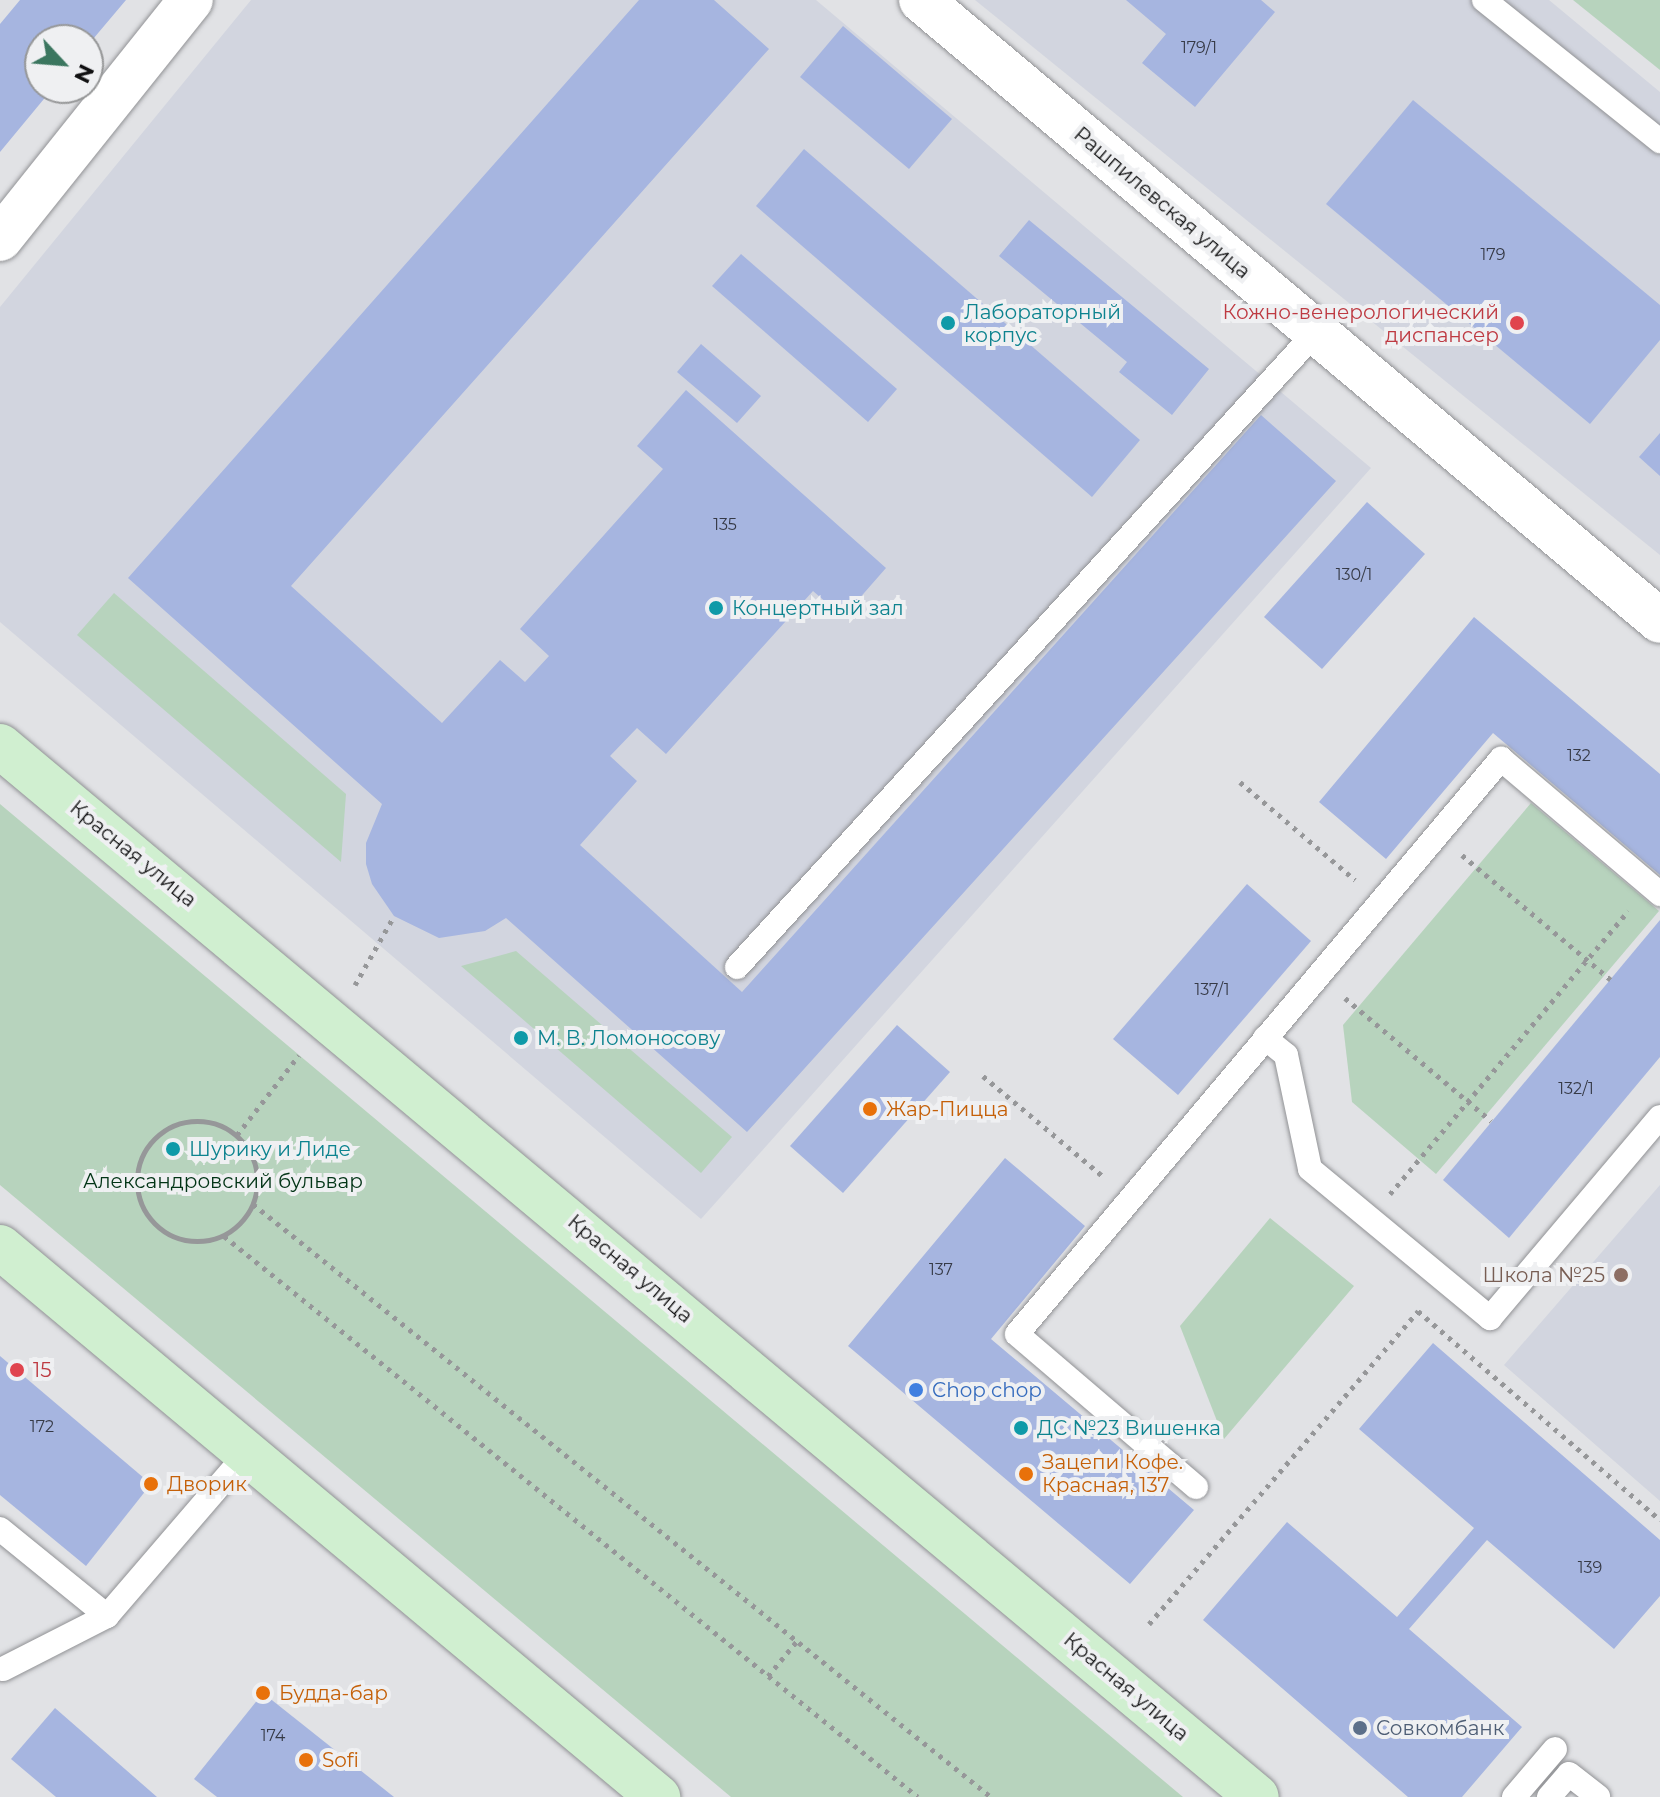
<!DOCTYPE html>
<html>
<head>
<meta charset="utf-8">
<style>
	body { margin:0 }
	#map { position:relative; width:1660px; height:1797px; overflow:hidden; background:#e1e2e5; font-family:Montserrat,sans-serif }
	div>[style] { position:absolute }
	.built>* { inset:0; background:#d2d5df }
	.green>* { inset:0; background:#b7d3bd }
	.building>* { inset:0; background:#a6b5e0 }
	.path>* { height:5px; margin-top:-2.5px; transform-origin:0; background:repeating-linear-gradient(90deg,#969799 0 4px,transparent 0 10px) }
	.path>.ring { margin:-2.5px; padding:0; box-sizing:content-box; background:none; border:5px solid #969799; border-radius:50% }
	.roads { filter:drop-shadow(0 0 2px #919295) drop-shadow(0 0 2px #919295) }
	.service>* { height:24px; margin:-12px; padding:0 12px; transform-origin:12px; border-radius:12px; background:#fff }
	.tertiary>* { height:44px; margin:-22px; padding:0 22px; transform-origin:22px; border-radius:22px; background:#fff }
	.primary>* { height:44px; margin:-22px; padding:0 22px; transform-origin:22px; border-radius:22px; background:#d0efd0 }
	.dots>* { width:22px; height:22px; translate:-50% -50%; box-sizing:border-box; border:4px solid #eff0f2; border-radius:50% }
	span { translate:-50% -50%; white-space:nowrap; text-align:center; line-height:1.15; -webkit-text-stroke:8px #eff0f2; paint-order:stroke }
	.number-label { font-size:16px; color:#363a46 }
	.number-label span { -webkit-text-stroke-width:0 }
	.street-label { font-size:20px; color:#111112 }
	.culture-label { font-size:20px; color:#0d838f }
	.left { translate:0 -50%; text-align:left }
	.health-label { font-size:20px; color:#be3a42 }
	.right { translate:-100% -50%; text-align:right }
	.food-label { font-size:20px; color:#c56008 }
	.park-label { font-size:20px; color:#023416 }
	.education-label { font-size:20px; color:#785e54 }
	.shop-label { font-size:20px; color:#366cbe }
	.service-label { font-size:20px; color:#4e5e75 }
	.north { position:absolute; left:24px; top:24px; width:80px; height:80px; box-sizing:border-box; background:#eff0f2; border:2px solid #969798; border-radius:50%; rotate:116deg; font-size:22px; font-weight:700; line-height:32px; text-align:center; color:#111112 }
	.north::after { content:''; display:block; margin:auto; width:28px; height:36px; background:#3b765f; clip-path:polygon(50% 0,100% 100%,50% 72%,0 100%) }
</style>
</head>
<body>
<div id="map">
	<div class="built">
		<i style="clip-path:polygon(251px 0,816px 0,1371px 468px,701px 1219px,0 622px,0 307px)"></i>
		<i style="clip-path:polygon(975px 0,1549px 0,1660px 92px,1660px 555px)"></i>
		<i style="clip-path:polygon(1660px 1185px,1660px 1501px,1504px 1365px)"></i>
	</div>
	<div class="green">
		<i style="clip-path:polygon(1573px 0,1660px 0,1660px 70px)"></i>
		<i style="clip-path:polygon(114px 593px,346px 794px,341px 862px,77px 635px)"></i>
		<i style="clip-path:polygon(1531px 803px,1659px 911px,1436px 1174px,1352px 1102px,1343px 1025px)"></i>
		<i style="clip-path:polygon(0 804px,1183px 1797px,731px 1797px,0 1185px)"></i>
		<i style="clip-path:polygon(516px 951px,732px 1137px,701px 1173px,461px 966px)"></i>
		<i style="clip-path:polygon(1270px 1218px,1354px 1286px,1224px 1439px,1180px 1326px)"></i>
	</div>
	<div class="building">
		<i style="clip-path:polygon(20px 0,126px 0,88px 45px,88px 40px,40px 40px,40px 88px,53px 88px,0 152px,0 24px)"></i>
		<i style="clip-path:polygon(639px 0,714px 0,769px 49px,291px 586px,442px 723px,500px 660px,525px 682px,549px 656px,520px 629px,663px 469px,637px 446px,686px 390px,886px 568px,843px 617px,813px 591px,666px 754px,637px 728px,610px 756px,637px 781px,580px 845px,742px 992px,1261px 415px,1336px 481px,747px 1132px,506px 918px,485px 931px,439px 938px,394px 916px,372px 884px,366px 864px,366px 843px,382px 804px,128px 578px)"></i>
		<i style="clip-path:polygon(1126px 0,1261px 0,1275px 12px,1195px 107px,1142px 63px,1166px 34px)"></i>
		<i style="clip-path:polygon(843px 26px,952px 119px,909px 169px,800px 77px)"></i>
		<i style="clip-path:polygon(1413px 100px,1660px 305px,1660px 340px,1590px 424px,1326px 204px)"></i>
		<i style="clip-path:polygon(804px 149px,1140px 440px,1092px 497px,756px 206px)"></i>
		<i style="clip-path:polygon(1029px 220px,1209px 369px,1172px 415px,1119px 372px,1127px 362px,999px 256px)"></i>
		<i style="clip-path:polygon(741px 254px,897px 389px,868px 422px,712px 286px)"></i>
		<i style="clip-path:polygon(701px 344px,761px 396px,737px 423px,677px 372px)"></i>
		<i style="clip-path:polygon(1660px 433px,1660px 476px,1639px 457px)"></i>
		<i style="clip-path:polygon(1367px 502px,1425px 554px,1322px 669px,1264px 617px)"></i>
		<i style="clip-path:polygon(1474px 617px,1660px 774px,1660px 875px,1493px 733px,1386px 859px,1319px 802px)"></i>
		<i style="clip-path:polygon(1247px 884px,1311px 941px,1178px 1095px,1113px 1039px)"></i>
		<i style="clip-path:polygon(1660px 920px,1660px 1057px,1509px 1238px,1443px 1180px)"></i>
		<i style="clip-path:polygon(897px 1025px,950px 1072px,843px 1193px,790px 1146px)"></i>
		<i style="clip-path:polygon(1005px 1158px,1085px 1226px,991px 1339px,1194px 1510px,1130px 1584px,848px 1346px)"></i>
		<i style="clip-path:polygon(1433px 1343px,1660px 1540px,1660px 1596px,1614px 1649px,1487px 1540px,1409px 1629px,1522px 1727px,1462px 1797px,1408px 1797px,1203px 1620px,1287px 1522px,1397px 1617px,1474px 1528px,1359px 1429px)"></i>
		<i style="clip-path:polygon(0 1356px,151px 1484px,86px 1566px,0 1495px)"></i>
		<i style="clip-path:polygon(263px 1693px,394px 1797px,217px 1797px,194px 1779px)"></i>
		<i style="clip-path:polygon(55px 1708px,157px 1797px,56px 1797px,11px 1759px)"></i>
	</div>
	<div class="path">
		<i style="left:1240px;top:782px;width:151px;rotate:40.4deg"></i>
		<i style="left:1462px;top:855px;width:194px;rotate:40deg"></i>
		<i style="left:355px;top:985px;width:79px;rotate:-60.5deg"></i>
		<i style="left:1345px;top:998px;width:191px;rotate:40.1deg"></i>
		<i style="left:983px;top:1076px;width:159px;rotate:39.9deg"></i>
		<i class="ring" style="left:137px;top:1121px;width:115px;height:115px"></i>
		<i style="left:237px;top:1135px;width:101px;rotate:-52.2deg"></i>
		<i style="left:1390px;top:1194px;width:370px;rotate:-49.9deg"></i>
		<i style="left:253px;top:1204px;width:947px;rotate:38.78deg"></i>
		<i style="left:224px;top:1236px;width:892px;rotate:38.95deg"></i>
		<i style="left:1149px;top:1624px;width:413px;rotate:-49.3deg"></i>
		<i style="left:1418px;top:1311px;width:320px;rotate:40.8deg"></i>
		<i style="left:768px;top:1676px;width:45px;rotate:-50.4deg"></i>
	</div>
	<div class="roads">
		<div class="service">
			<i style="left:1484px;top:0;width:226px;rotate:38.7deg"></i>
			<i style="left:737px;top:967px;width:859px;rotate:-47.64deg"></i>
			<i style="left:1265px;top:1038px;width:27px;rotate:39deg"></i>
			<i style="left:1286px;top:1055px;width:116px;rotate:78.1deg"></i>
			<i style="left:1310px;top:1169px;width:234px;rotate:39.6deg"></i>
			<i style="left:1490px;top:1318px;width:263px;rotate:-49.8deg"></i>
			<i style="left:1196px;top:1487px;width:235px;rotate:-139.5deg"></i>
			<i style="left:1017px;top:1334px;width:752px;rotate:-49.91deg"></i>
			<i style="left:1501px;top:759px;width:209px;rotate:40.3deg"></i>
			<i style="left:0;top:1529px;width:138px;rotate:39.1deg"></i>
			<i style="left:107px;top:1616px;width:216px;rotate:-49.3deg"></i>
			<i style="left:3px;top:1669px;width:117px;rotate:-27deg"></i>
			<i style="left:1514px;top:1797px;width:63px;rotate:-49.5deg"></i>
			<i style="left:1549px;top:1797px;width:30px;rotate:-49deg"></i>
			<i style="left:1569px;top:1774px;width:37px;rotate:38deg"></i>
		</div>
		<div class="tertiary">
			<i style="left:921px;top:0;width:965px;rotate:40.04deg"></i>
			<i style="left:0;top:239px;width:306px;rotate:-51.4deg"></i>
		</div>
		<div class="primary">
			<i style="left:0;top:746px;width:1638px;rotate:39.9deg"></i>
			<i style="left:0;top:1247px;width:858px;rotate:39.89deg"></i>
		</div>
	</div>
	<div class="dots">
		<i style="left:948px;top:323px;background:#0f9aa8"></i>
		<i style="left:1517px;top:323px;background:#e0444e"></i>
		<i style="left:716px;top:608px;background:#0f9aa8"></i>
		<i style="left:521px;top:1038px;background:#0f9aa8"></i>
		<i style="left:870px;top:1109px;background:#e8710a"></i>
		<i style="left:173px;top:1149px;background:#0f9aa8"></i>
		<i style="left:1621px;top:1275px;background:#8d6e63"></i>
		<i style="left:17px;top:1370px;background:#e0444e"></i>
		<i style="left:916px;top:1390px;background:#3f7fe0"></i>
		<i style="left:1021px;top:1428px;background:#0f9aa8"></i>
		<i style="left:1026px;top:1474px;background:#e8710a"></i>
		<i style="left:151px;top:1484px;background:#e8710a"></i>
		<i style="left:263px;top:1693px;background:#e8710a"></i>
		<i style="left:1360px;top:1728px;background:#5c6f8a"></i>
		<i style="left:306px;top:1760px;background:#e8710a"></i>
	</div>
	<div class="number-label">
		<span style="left:1199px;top:48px">179/1</span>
		<span style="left:1493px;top:255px">179</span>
		<span style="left:725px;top:525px">135</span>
		<span style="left:1354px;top:575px">130/1</span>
		<span style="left:1579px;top:756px">132</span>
		<span style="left:1212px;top:990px">137/1</span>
		<span style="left:1576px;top:1089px">132/1</span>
		<span style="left:941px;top:1270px">137</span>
		<span style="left:42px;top:1427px">172</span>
		<span style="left:1590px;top:1568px">139</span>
		<span style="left:273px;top:1736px">174</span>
	</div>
	<div class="street-label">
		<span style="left:1162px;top:203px;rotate:40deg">Рашпилевская улица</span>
		<span style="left:133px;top:854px;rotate:39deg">Красная улица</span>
		<span style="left:630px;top:1269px;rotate:40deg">Красная улица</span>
		<span style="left:1126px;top:1687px;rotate:40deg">Красная улица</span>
	</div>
	<div class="culture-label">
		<span class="left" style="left:964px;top:324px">Лабораторный<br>корпус</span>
		<span class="left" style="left:732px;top:608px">Концертный зал</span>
		<span class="left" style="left:537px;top:1038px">М. В. Ломоносову</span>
		<span class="left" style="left:189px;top:1149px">Шурику и Лиде</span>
		<span class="left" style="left:1037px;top:1428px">ДС №23 Вишенка</span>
	</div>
	<div class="health-label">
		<span class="right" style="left:1499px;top:324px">Кожно-венерологический<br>диспансер</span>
		<span class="left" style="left:33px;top:1370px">15</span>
	</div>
	<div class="food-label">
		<span class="left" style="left:886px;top:1109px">Жар-Пицца</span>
		<span class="left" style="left:1042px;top:1474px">Зацепи Кофе.<br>Красная, 137</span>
		<span class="left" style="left:167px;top:1484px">Дворик</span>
		<span class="left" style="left:279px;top:1693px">Будда-бар</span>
		<span class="left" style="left:322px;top:1760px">Sofi</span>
	</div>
	<div class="park-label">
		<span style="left:223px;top:1181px">Александровский бульвар</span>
	</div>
	<div class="education-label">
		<span class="right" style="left:1605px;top:1275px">Школа №25</span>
	</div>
	<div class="shop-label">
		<span class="left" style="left:932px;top:1390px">Chop chop</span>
	</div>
	<div class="service-label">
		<span class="left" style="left:1376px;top:1728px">Совкомбанк</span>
	</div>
	<div class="north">N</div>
</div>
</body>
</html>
